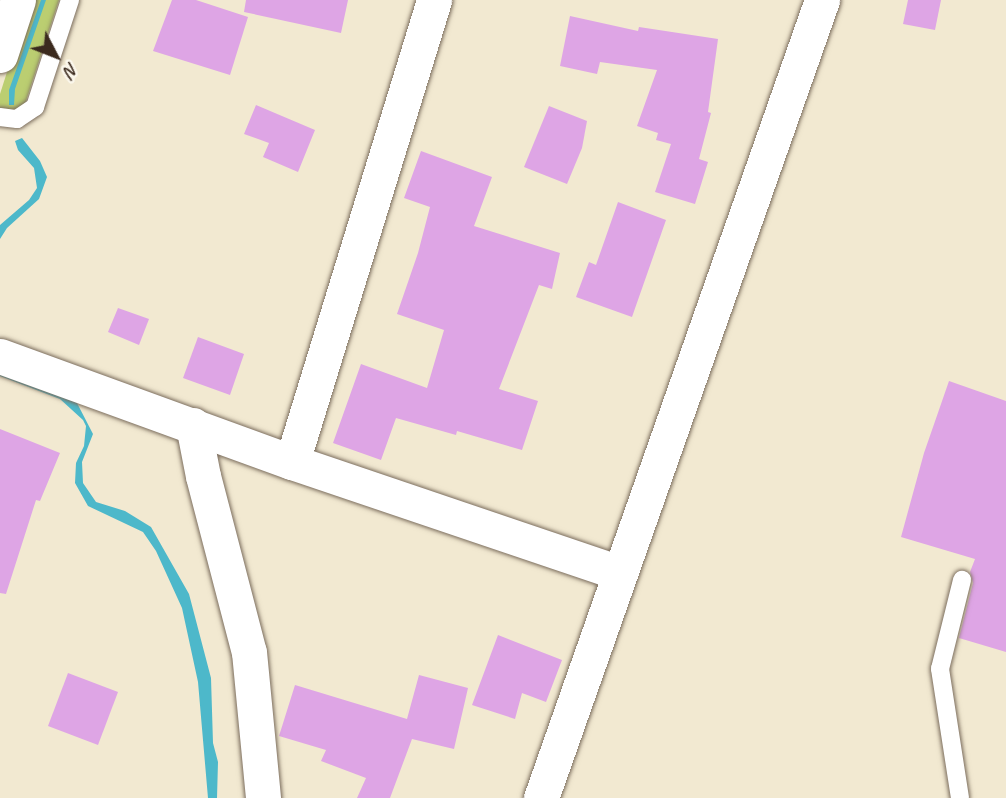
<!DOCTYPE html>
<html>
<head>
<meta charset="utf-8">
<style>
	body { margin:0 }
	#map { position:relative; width:1006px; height:798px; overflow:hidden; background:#f2e9d1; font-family:Caveat,sans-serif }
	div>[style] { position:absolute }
	.green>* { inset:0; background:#bbce71 }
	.water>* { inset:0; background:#4db8ca }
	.building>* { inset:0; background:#dea5e5 }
	.roads { filter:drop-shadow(0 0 2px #7b6d5d) drop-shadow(0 0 2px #7b6d5d) }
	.service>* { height:18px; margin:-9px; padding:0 9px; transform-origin:9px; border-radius:9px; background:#fff }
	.minor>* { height:35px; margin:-17.5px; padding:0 17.5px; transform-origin:17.5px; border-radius:17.5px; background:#fff }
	span { translate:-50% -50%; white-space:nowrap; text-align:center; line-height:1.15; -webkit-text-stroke:5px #fbf7ec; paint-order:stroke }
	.north { position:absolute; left:21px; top:21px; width:70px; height:70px; -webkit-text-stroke:5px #fbf7ec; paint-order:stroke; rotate:132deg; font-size:19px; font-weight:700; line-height:28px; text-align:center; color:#3b2a1e }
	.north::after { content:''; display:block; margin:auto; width:24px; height:32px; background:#3b2a1e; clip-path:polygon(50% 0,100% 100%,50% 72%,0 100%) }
</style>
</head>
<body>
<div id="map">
	<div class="green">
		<i style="clip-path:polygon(30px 0,59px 0,24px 107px,18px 111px,0 109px,0 94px)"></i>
	</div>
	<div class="water">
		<i style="clip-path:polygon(41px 0,46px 0,15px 89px,14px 105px,9px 105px,9px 90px)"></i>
		<i style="clip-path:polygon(22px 138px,40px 161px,47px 177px,39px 199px,7px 228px,0 239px,0 225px,29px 200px,37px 188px,34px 168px,18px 150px,15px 141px)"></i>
		<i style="clip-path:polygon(0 369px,64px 393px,77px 403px,93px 434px,82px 462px,83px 483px,96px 502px,125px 511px,151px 527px,189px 594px,211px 678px,213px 743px,218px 762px,217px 798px,208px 798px,198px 682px,182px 608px,156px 551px,143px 532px,88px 506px,75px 483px,76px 463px,84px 446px,86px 426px,83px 420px,60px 399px,0 376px)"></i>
	</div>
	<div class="building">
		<i style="clip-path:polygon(172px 0,196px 0,248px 17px,230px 75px,153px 51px)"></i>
		<i style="clip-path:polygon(246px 0,348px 0,341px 33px,244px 12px)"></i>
		<i style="clip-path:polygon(908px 0,941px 0,935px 30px,903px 24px)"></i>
		<i style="clip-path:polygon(570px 16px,638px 31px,639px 27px,718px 39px,708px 112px,711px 113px,699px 159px,708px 162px,695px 204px,655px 192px,671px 144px,656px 140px,658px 133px,637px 126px,657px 70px,600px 62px,597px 74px,560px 66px)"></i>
		<i style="clip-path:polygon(256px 105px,315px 130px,298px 172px,263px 157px,269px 143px,244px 134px)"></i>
		<i style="clip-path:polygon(549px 106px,587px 121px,582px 148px,567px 184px,524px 167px)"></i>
		<i style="clip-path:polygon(421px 151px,492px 177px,474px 226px,560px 253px,552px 289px,539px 285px,499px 389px,538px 401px,522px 450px,457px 431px,456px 435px,396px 418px,381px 460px,333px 443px,361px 364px,427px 388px,444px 330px,397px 314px,418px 253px,430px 207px,404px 198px)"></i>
		<i style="clip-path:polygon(618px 202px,666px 220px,632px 317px,576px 297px,589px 262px,596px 265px)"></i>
		<i style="clip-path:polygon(118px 308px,149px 319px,139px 345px,108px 332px)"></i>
		<i style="clip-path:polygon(198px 337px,244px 354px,230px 395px,183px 378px)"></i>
		<i style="clip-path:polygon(949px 381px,1006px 401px,1006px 652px,959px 638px,973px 583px,970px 572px,975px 559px,901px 537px,924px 453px)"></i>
		<i style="clip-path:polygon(0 429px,60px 453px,40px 501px,36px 500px,6px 594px,0 593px)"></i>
		<i style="clip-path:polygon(498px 635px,562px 660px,546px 702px,522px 693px,515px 719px,472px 705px)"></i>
		<i style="clip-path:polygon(68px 673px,118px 692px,98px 745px,48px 726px)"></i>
		<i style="clip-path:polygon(419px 675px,468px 688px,454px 749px,412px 739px,390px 798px,357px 798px,366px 778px,321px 761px,326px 750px,279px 736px,295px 685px,407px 719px)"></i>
	</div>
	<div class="roads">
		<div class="service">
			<i style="left:0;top:117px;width:17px;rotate:7deg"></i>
			<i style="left:17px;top:119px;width:22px;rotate:-34deg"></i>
			<i style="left:35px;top:107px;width:113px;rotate:-71.9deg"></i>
			<i style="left:960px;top:798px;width:131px;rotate:-98.8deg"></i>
			<i style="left:940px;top:669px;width:92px;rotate:-76.1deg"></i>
		</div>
		<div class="minor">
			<i style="left:0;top:55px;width:58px;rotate:-71.9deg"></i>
			<i style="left:0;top:356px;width:311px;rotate:20deg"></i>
			<i style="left:292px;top:462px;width:345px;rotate:18.7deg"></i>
			<i style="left:193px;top:425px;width:52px;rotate:78.9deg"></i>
			<i style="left:203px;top:476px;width:182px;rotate:75.4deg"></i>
			<i style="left:249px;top:652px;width:147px;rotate:84.5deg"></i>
			<i style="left:292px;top:462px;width:483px;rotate:-72.9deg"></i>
			<i style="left:541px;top:798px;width:846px;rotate:-70.6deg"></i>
		</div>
	</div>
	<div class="north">N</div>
</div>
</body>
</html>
